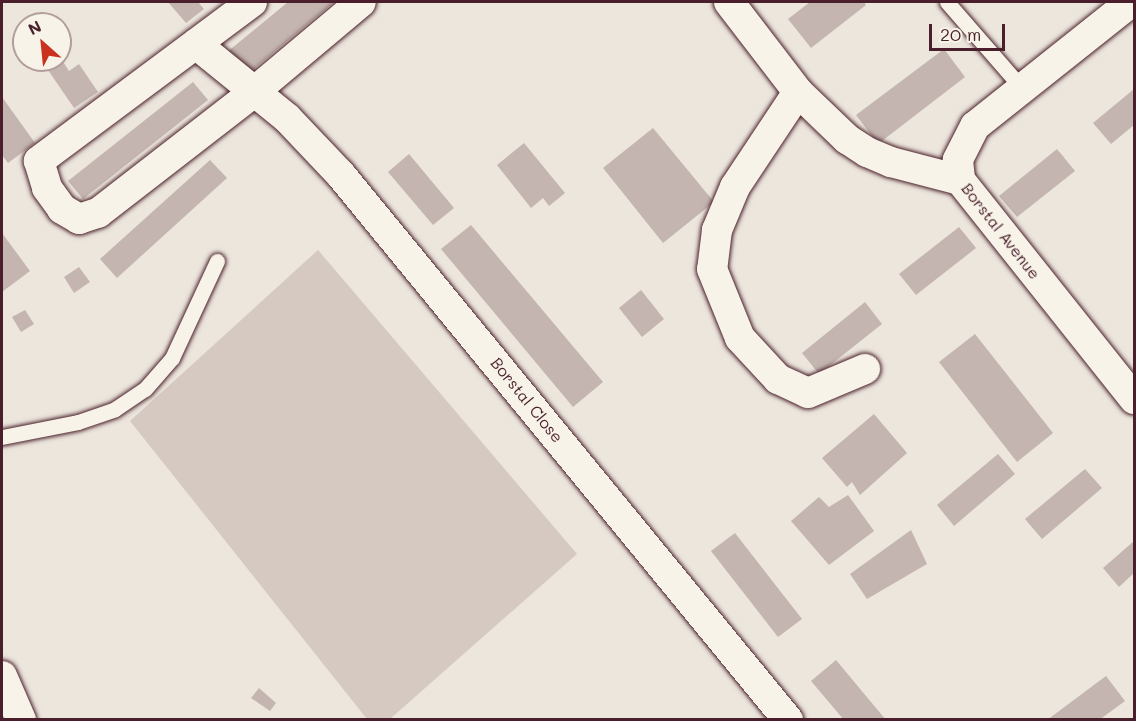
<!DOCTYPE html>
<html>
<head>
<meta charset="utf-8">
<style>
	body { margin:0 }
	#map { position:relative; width:1136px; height:721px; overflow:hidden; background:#ece6dd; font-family:Mali,sans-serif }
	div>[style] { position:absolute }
	.green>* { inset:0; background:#d5c9c2 }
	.building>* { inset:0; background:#c4b5b0 }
	.roads { filter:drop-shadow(0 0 2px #4a1f2b) drop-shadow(0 0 2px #4a1f2b) }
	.service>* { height:15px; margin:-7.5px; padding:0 7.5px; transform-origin:7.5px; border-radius:7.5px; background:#f7f3e8 }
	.minor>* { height:30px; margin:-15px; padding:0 15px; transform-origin:15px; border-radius:15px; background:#f7f3e8 }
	span { translate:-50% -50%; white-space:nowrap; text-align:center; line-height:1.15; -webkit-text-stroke:6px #f7f3e8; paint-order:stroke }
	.street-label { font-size:16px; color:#4a1f2b }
	.frame { position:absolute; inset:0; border:3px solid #4a1f2b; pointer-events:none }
	.north { position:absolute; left:12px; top:12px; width:60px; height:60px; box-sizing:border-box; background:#f7f3e8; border:2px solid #b29e9c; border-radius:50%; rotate:333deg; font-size:16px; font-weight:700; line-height:24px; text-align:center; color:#4a1f2b }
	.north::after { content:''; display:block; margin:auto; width:21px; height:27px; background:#c8321e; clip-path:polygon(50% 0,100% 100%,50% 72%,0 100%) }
	.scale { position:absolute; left:929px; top:24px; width:76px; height:27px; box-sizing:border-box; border:3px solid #4a1f2b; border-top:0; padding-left:8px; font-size:18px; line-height:21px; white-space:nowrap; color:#4a1f2b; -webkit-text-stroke:4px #f7f3e8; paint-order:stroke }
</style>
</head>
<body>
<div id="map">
	<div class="green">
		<i style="clip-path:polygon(318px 250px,577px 554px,390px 719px,367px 719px,130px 421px)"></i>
	</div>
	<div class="building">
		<i style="clip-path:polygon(168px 2px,198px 2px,204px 9px,186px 23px)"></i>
		<i style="clip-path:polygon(288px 2px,334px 2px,245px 76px,226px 53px)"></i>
		<i style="clip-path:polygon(810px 2px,864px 2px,866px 5px,811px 48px,788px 19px)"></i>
		<i style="clip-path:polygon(944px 49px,965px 77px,878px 144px,856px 115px)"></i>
		<i style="clip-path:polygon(62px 60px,69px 71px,79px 64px,98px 92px,74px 108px,48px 70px)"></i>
		<i style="clip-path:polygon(193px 82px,208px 100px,83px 199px,68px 181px)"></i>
		<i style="clip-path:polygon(1134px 89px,1134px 125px,1111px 144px,1093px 123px)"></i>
		<i style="clip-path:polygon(2px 97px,35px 143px,8px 163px,2px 155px)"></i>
		<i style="clip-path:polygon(653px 128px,714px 202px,663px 243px,603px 168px)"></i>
		<i style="clip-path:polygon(524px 143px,565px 193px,549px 206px,543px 198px,531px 208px,497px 165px)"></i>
		<i style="clip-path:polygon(1057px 149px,1075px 171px,1017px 217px,999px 196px)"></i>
		<i style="clip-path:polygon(409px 154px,454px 208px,433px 225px,388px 172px)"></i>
		<i style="clip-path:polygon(210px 160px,227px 178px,117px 278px,100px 259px)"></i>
		<i style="clip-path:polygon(471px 225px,603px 382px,573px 407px,441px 249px)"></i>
		<i style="clip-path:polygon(959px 227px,976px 248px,916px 295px,899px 274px)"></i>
		<i style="clip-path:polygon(2px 233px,30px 271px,2px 292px)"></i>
		<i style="clip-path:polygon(79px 267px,90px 282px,74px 293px,64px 277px)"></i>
		<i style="clip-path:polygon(641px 290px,664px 319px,642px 337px,619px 308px)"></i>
		<i style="clip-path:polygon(865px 302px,882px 324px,819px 374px,802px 353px)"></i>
		<i style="clip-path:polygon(25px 310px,34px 324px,21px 332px,12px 317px)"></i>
		<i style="clip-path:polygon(975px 334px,1053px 433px,1017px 462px,939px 362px)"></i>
		<i style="clip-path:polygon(874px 414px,907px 453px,860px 495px,852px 482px,847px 487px,822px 458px)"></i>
		<i style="clip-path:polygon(998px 454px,1015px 474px,954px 526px,937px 505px)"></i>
		<i style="clip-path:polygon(1085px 469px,1102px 488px,1042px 539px,1025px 519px)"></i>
		<i style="clip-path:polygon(848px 495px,874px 531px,829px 565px,791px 521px,819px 497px,829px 507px)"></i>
		<i style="clip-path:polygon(911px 530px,927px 564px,867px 599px,850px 574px)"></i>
		<i style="clip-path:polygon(735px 533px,802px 619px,778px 637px,711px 551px)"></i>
		<i style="clip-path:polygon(1134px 541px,1134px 573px,1119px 587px,1103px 568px)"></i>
		<i style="clip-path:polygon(836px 660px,886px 720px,844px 720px,811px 681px)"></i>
		<i style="clip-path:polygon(1106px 676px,1125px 701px,1099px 720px,1047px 720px)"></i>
		<i style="clip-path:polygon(259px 688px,276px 703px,270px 711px,251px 698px)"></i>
	</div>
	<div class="roads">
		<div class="service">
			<i style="left:947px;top:2px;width:113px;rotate:49deg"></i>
			<i style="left:2px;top:437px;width:77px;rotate:-11.2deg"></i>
			<i style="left:78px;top:422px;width:39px;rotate:-19deg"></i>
			<i style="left:115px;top:409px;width:36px;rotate:-34deg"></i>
			<i style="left:145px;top:389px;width:41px;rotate:-48.9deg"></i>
			<i style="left:172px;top:358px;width:107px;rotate:-65.1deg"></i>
		</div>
		<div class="minor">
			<i style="left:252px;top:2px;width:266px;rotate:143.3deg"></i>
			<i style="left:39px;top:161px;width:28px;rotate:73deg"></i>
			<i style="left:47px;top:188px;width:26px;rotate:54deg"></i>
			<i style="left:62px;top:209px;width:20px;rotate:30deg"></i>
			<i style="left:79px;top:219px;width:20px;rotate:-18deg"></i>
			<i style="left:98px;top:213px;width:199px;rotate:-37.8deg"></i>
			<i style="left:255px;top:91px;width:138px;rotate:-40deg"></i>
			<i style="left:729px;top:2px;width:113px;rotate:52.5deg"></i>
			<i style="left:798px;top:92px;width:68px;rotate:43.8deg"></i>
			<i style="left:847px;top:139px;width:24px;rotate:33deg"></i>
			<i style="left:867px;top:152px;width:26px;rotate:23deg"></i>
			<i style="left:891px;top:162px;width:71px;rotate:14.6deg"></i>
			<i style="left:1131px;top:2px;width:199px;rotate:141.5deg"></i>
			<i style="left:975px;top:126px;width:38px;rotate:117deg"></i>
			<i style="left:958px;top:160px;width:20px;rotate:84deg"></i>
			<i style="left:960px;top:180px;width:280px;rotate:51.5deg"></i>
			<i style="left:196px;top:44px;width:117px;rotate:39.1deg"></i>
			<i style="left:287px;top:118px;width:79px;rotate:46.5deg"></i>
			<i style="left:341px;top:175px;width:705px;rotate:50.64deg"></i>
			<i style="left:798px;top:92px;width:114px;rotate:123.6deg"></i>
			<i style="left:735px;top:187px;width:47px;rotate:112.7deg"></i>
			<i style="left:717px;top:230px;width:39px;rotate:97deg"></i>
			<i style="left:712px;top:269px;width:74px;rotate:67.9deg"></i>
			<i style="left:740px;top:338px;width:56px;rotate:47.2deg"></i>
			<i style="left:778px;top:379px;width:33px;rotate:25deg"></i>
			<i style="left:808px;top:393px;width:62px;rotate:-22.8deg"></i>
			<i style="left:2px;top:676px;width:48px;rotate:66.6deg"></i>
		</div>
	</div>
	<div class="street-label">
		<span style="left:1001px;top:231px;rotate:52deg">Borstal Avenue</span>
		<span style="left:527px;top:400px;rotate:51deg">Borstal Close</span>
	</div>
	<div class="frame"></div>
	<div class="north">N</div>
	<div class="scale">20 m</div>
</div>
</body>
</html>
